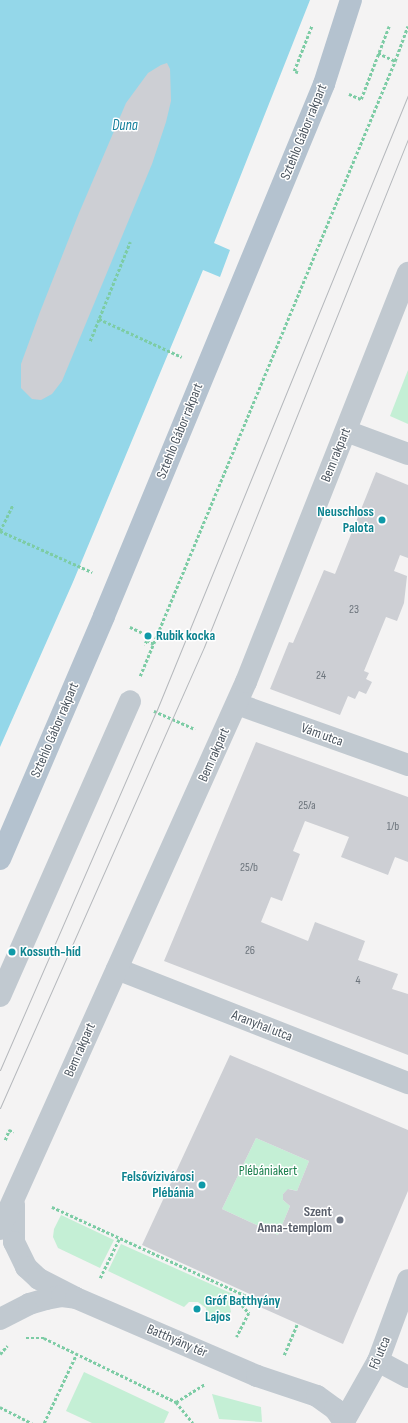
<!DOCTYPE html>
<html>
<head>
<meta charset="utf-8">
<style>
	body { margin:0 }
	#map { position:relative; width:408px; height:1423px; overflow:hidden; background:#f4f3f3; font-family:"Sofia Sans Condensed",sans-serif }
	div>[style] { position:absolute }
	.green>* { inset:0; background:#c4efd5 }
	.water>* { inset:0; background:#94d7e9 }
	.building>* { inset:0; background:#cdcfd4 }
	.path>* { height:2.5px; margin-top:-1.25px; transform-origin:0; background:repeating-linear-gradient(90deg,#7dcca5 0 3px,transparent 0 5px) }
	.minor>* { height:22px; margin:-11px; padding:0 11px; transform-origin:11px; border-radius:11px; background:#c1c9d0 }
	.major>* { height:22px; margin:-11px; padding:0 11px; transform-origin:11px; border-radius:11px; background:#b4c2cf }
	.tram>* { height:1px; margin:-0.5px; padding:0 0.5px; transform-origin:0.5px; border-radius:0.5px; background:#b5b8bc }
	.dots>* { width:11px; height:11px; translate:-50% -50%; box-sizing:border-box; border:2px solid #fff; border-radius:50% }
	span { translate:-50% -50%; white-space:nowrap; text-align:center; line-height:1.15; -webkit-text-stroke:3px #fff; paint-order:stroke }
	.number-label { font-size:12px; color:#6c747c }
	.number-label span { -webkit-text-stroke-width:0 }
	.street-label { font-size:14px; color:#4b555f }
	.culture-label { font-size:14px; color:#0d838f; font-weight:700 }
	.right { translate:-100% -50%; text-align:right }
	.left { translate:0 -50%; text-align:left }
	.park-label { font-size:14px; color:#1c804e }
	.worship-label { font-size:14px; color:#5b616d; font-weight:700 }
	.water-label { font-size:15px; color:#137e9b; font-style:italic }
</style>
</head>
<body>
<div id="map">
	<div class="green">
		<i style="clip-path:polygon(408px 370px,408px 424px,390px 416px)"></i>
		<i style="clip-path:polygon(256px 1138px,309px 1161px,297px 1191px,289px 1189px,283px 1194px,283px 1200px,290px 1206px,278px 1235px,222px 1209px)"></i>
		<i style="clip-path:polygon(61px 1215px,114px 1240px,100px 1268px,58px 1248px,53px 1237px,54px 1229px)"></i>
		<i style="clip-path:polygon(121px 1244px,233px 1294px,229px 1302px,231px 1312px,218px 1322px,207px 1317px,206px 1308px,198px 1302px,189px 1302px,184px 1307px,108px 1271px)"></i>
		<i style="clip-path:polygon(84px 1372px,169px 1412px,164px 1423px,92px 1423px,66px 1411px)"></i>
		<i style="clip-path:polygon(212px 1394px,261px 1407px,262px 1422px,219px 1419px)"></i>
	</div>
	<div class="water">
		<i style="clip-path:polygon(0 0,310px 0,214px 243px,230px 250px,220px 277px,203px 270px,73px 582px,0 747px)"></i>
	</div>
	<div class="building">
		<i style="clip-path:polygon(167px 63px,170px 69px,171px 101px,166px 122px,152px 164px,62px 381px,52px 394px,41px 400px,32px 399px,21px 388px,21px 364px,40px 312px,79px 213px,126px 103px,148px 73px,161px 65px)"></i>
		<i style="clip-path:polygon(376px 472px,408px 485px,408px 558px,400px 555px,394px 571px,407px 576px,404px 603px,397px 621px,386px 617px,364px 671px,369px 673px,366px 679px,372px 682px,366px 694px,359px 691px,355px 699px,348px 696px,340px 715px,270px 689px,289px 642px,293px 643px,324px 570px,335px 574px)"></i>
		<i style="clip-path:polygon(256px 742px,408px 797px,408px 862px,395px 857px,388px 875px,341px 857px,349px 837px,305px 821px,293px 851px,300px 854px,282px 901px,271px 897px,261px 922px,308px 941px,315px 922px,365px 941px,358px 960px,398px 974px,392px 989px,408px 994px,408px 1055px,164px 961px)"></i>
		<i style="clip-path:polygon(evenodd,230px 1055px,408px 1130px,408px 1191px,343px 1344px,249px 1302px,252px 1295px,142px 1245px,230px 1055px,256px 1138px,309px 1161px,297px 1191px,288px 1189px,283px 1194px,283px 1200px,290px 1206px,278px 1235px,222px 1209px,256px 1138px)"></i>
	</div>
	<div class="path">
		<i style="left:378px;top:53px;width:19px;rotate:25deg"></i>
		<i style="left:298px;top:73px;width:4px;rotate:-153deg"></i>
		<i style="left:294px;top:71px;width:49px;rotate:-68.6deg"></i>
		<i style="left:349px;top:94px;width:13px;rotate:23deg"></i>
		<i style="left:361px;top:99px;width:78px;rotate:-69deg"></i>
		<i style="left:99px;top:319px;width:91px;rotate:24.6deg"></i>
		<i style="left:90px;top:341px;width:107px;rotate:-68deg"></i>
		<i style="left:0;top:531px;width:101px;rotate:24deg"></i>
		<i style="left:0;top:531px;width:30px;rotate:-64deg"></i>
		<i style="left:130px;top:627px;width:21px;rotate:25deg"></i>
		<i style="left:149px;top:636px;width:10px;rotate:114deg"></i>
		<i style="left:147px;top:640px;width:8px;rotate:30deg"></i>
		<i style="left:140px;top:676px;width:666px;rotate:-67.48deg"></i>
		<i style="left:395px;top:61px;width:37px;rotate:-70deg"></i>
		<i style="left:154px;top:711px;width:45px;rotate:23.7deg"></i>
		<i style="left:5px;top:1140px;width:11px;rotate:-68deg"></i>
		<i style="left:9px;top:1130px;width:5px;rotate:22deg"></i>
		<i style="left:52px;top:1207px;width:213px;rotate:24.6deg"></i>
		<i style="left:246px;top:1296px;width:10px;rotate:114deg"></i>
		<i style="left:242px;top:1305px;width:11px;rotate:49deg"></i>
		<i style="left:249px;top:1313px;width:27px;rotate:117deg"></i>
		<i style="left:100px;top:1278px;width:43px;rotate:-64deg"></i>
		<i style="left:26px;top:1338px;width:18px"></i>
		<i style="left:44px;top:1338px;width:147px;rotate:25.9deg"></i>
		<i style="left:176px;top:1402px;width:27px;rotate:51deg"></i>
		<i style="left:0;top:1354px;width:11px;rotate:-49deg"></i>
		<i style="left:284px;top:1355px;width:34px;rotate:-67deg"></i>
		<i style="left:176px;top:1402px;width:34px;rotate:-32deg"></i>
		<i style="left:0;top:1407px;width:36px;rotate:27deg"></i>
		<i style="left:44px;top:1423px;width:77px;rotate:-64.8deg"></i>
	</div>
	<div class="minor">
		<i style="left:346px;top:431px;width:66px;rotate:20.4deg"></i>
		<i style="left:237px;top:704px;width:182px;rotate:19.6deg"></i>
		<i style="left:117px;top:969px;width:313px;rotate:21.4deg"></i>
		<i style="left:0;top:996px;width:322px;rotate:-66.2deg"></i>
		<i style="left:14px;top:1205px;width:37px;rotate:90deg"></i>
		<i style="left:14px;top:1242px;width:28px;rotate:64deg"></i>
		<i style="left:26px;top:1267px;width:18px;rotate:43deg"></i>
		<i style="left:39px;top:1279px;width:39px;rotate:27deg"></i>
		<i style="left:0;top:1229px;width:600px;rotate:-65.79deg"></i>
		<i style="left:246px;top:682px;width:440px;rotate:-68.4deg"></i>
		<i style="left:0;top:1319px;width:33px;rotate:-27deg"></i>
		<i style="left:29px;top:1304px;width:18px;rotate:-16deg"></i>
		<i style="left:46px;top:1299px;width:16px;rotate:-11deg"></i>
		<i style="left:62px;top:1296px;width:14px;rotate:8deg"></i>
		<i style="left:76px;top:1298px;width:197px;rotate:23.3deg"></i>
		<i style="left:257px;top:1376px;width:63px;rotate:18.4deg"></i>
		<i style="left:317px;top:1396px;width:22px;rotate:36deg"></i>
		<i style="left:335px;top:1409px;width:16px;rotate:55deg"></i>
		<i style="left:378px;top:1361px;width:34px;rotate:28deg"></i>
		<i style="left:343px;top:1423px;width:71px;rotate:-60.6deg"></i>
		<i style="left:378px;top:1361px;width:86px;rotate:-69.7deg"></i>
	</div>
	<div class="major">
		<i style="left:0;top:859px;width:264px;rotate:-66.8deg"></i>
		<i style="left:104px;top:616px;width:576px;rotate:-67.53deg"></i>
		<i style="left:324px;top:84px;width:88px;rotate:-72.2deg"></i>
	</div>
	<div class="tram">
		<i style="left:0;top:1070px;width:391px;rotate:-66.5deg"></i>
		<i style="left:156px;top:712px;width:666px;rotate:-67.78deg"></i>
		<i style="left:0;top:1108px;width:504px;rotate:-66.13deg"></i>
		<i style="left:204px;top:647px;width:547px;rotate:-68.12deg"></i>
	</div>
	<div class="dots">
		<i style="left:382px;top:520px;background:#0f9aa8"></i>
		<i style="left:148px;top:636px;background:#0f9aa8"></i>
		<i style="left:12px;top:952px;background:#0f9aa8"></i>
		<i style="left:202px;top:1185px;background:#0f9aa8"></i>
		<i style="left:340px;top:1220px;background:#6b7280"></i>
		<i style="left:197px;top:1309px;background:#0f9aa8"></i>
	</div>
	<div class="number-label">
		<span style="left:354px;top:610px">23</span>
		<span style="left:321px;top:676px">24</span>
		<span style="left:307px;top:806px">25/a</span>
		<span style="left:393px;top:827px">1/b</span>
		<span style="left:249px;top:868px">25/b</span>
		<span style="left:250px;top:951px">26</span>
		<span style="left:358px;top:981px">4</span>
	</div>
	<div class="street-label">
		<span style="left:304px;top:132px;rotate:-68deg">Sztehlo Gábor rakpart</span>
		<span style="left:180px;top:431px;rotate:-68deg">Sztehlo Gábor rakpart</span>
		<span style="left:336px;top:455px;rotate:-68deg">Bem rakpart</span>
		<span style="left:55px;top:730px;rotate:-67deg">Sztehlo Gábor rakpart</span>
		<span style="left:322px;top:735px;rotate:20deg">Vám utca</span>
		<span style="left:214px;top:755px;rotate:-66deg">Bem rakpart</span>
		<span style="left:262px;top:1026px;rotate:21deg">Aranyhal utca</span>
		<span style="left:80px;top:1050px;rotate:-66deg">Bem rakpart</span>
		<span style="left:177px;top:1341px;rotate:23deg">Batthyány tér</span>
		<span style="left:380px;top:1353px;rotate:-67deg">Fő utca</span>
	</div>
	<div class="culture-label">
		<span class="right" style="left:374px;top:520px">Neuschloss<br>Palota</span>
		<span class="left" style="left:156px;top:636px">Rubik kocka</span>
		<span class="left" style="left:20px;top:952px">Kossuth-híd</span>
		<span class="right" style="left:194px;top:1185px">Felsővízivárosi<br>Plébánia</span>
		<span class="left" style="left:205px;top:1309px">Gróf Batthyány<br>Lajos</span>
	</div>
	<div class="park-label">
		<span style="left:268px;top:1171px">Plébániakert</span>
	</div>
	<div class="worship-label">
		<span class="right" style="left:332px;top:1220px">Szent<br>Anna-templom</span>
	</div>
	<div class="water-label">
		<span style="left:125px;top:126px">Duna</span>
	</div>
</div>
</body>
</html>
